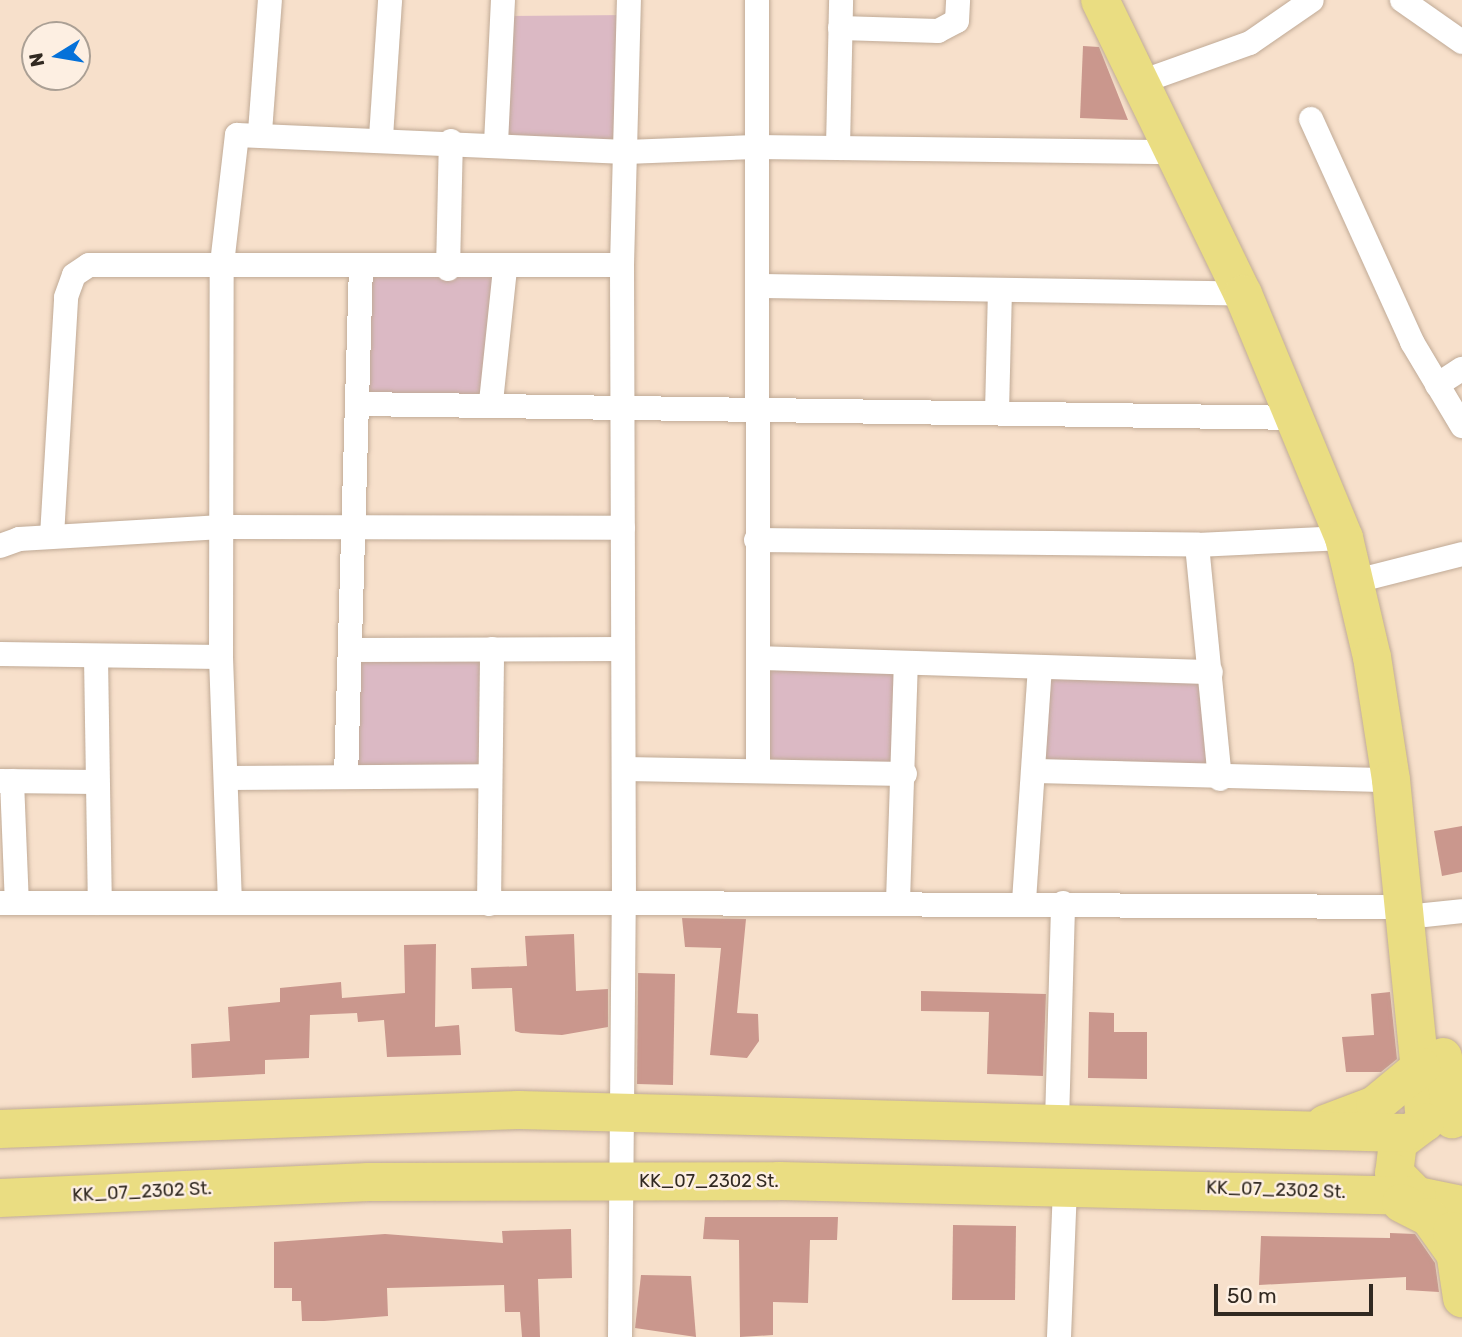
<!DOCTYPE html>
<html>
<head>
<meta charset="utf-8">
<style>
	body { margin:0 }
	#map { position:relative; width:1462px; height:1337px; overflow:hidden; background:#f7e0cb; font-family:Rubik,sans-serif }
	div>[style] { position:absolute }
	.green>* { inset:0; background:#dbb9c4 }
	.building>* { inset:0; background:#ca978d }
	.roads { filter:drop-shadow(0 0 2px #c0aa96) drop-shadow(0 0 2px #c0aa96) }
	.street>* { height:24px; margin:-12px; padding:0 12px; transform-origin:12px; border-radius:12px; background:#fff }
	.primary>* { height:38px; margin:-19px; padding:0 19px; transform-origin:19px; border-radius:19px; background:#eadd82 }
	span { translate:-50% -50%; white-space:nowrap; text-align:center; line-height:1.15; -webkit-text-stroke:5px #fdefe2; paint-order:stroke }
	.street-label { font-size:18px; color:#312921 }
	.north { position:absolute; left:21px; top:21px; width:70px; height:70px; box-sizing:border-box; background:#fdefe2; border:2px solid #aba095; border-radius:50%; rotate:259deg; font-size:19px; font-weight:700; line-height:28px; text-align:center; color:#312921 }
	.north::after { content:''; display:block; margin:auto; width:24px; height:32px; background:#0571d9; clip-path:polygon(50% 0,100% 100%,50% 72%,0 100%) }
	.scale { position:absolute; left:1214px; top:1284px; width:159px; height:32px; box-sizing:border-box; border:4px solid #312921; border-top:0; padding-left:9px; font-size:21px; line-height:24px; white-space:nowrap; color:#312921; -webkit-text-stroke:5px #fdefe2; paint-order:stroke }
</style>
</head>
<body>
<div id="map">
	<div class="green">
		<i style="clip-path:polygon(629px 15px,626px 152px,496px 143px,502px 16px)"></i>
		<i style="clip-path:polygon(361px 266px,505px 269px,491px 402px,357px 404px)"></i>
		<i style="clip-path:polygon(492px 649px,489px 776px,346px 777px,351px 650px)"></i>
		<i style="clip-path:polygon(759px 658px,906px 664px,905px 774px,758px 768px)"></i>
		<i style="clip-path:polygon(1040px 668px,1211px 672px,1220px 779px,1036px 771px)"></i>
	</div>
	<div class="building">
		<i style="clip-path:polygon(1083px 46px,1099px 47px,1128px 120px,1080px 118px)"></i>
		<i style="clip-path:polygon(1462px 826px,1462px 872px,1442px 876px,1434px 831px)"></i>
		<i style="clip-path:polygon(682px 918px,746px 919px,737px 1013px,758px 1014px,759px 1041px,747px 1058px,710px 1055px,721px 948px,685px 947px)"></i>
		<i style="clip-path:polygon(574px 934px,576px 991px,608px 989px,608px 1027px,562px 1035px,521px 1033px,515px 1031px,512px 988px,472px 989px,471px 968px,527px 966px,525px 936px)"></i>
		<i style="clip-path:polygon(436px 944px,435px 1027px,459px 1025px,461px 1055px,387px 1057px,384px 1020px,358px 1022px,357px 1013px,310px 1015px,309px 1058px,265px 1060px,265px 1074px,192px 1078px,191px 1044px,230px 1041px,228px 1007px,280px 1002px,280px 988px,341px 982px,342px 998px,405px 993px,404px 945px)"></i>
		<i style="clip-path:polygon(638px 973px,675px 974px,673px 1085px,637px 1084px)"></i>
		<i style="clip-path:polygon(921px 991px,1046px 994px,1043px 1076px,987px 1074px,989px 1012px,921px 1011px)"></i>
		<i style="clip-path:polygon(1390px 992px,1397px 1059px,1381px 1072px,1346px 1072px,1342px 1037px,1374px 1035px,1371px 994px)"></i>
		<i style="clip-path:polygon(1089px 1012px,1114px 1013px,1114px 1032px,1147px 1032px,1147px 1079px,1088px 1078px)"></i>
		<i style="clip-path:polygon(705px 1217px,838px 1217px,837px 1240px,810px 1240px,808px 1303px,773px 1302px,773px 1335px,740px 1337px,739px 1240px,703px 1239px)"></i>
		<i style="clip-path:polygon(953px 1225px,1016px 1226px,1015px 1300px,952px 1300px)"></i>
		<i style="clip-path:polygon(571px 1229px,572px 1278px,538px 1279px,540px 1337px,522px 1337px,520px 1312px,505px 1312px,504px 1285px,387px 1288px,388px 1316px,324px 1321px,302px 1321px,301px 1301px,292px 1301px,292px 1288px,274px 1288px,274px 1242px,385px 1234px,503px 1243px,502px 1231px)"></i>
		<i style="clip-path:polygon(1390px 1233px,1415px 1234px,1435px 1263px,1439px 1292px,1406px 1290px,1406px 1277px,1259px 1285px,1261px 1236px,1390px 1238px)"></i>
		<i style="clip-path:polygon(641px 1275px,691px 1276px,696px 1337px,635px 1328px)"></i>
	</div>
	<div class="roads">
		<div class="street">
			<i style="left:757px;top:0;width:768px;rotate:89.93deg"></i>
			<i style="left:1402px;top:0;width:73px;rotate:35deg"></i>
			<i style="left:840px;top:28px;width:98px;rotate:1.8deg"></i>
			<i style="left:938px;top:31px;width:21px;rotate:-28deg"></i>
			<i style="left:957px;top:21px;width:21px;rotate:-87deg"></i>
			<i style="left:1152px;top:78px;width:104px;rotate:-19.7deg"></i>
			<i style="left:1250px;top:43px;width:75px;rotate:-34.7deg"></i>
			<i style="left:1311px;top:119px;width:245px;rotate:65.6deg"></i>
			<i style="left:1412px;top:342px;width:98px;rotate:59.2deg"></i>
			<i style="left:260px;top:132px;width:132px;rotate:-85.7deg"></i>
			<i style="left:381px;top:137px;width:137px;rotate:-86.2deg"></i>
			<i style="left:496px;top:143px;width:143px;rotate:-87.2deg"></i>
			<i style="left:838px;top:148px;width:148px;rotate:-88.8deg"></i>
			<i style="left:448px;top:269px;width:128px;rotate:-88.7deg"></i>
			<i style="left:759px;top:286px;width:484px;rotate:0.9deg"></i>
			<i style="left:1437px;top:385px;width:30px;rotate:-33deg"></i>
			<i style="left:491px;top:402px;width:134px;rotate:-84deg"></i>
			<i style="left:357px;top:404px;width:939px;rotate:0.85deg"></i>
			<i style="left:997px;top:412px;width:119px;rotate:-88.6deg"></i>
			<i style="left:52px;top:536px;width:239px;rotate:-86.6deg"></i>
			<i style="left:66px;top:297px;width:23px;rotate:-70deg"></i>
			<i style="left:74px;top:275px;width:18px;rotate:-34deg"></i>
			<i style="left:89px;top:265px;width:533px"></i>
			<i style="left:756px;top:540px;width:441px;rotate:0.6deg"></i>
			<i style="left:1197px;top:545px;width:147px;rotate:-2.7deg"></i>
			<i style="left:1197px;top:545px;width:235px;rotate:84.4deg"></i>
			<i style="left:0;top:546px;width:20px;rotate:-20deg"></i>
			<i style="left:19px;top:539px;width:203px;rotate:-3.4deg"></i>
			<i style="left:222px;top:527px;width:401px;rotate:0.1deg"></i>
			<i style="left:1372px;top:577px;width:93px;rotate:-14.3deg"></i>
			<i style="left:351px;top:650px;width:271px;rotate:-0.2deg"></i>
			<i style="left:0;top:654px;width:221px;rotate:0.8deg"></i>
			<i style="left:96px;top:657px;width:246px;rotate:89.1deg"></i>
			<i style="left:759px;top:658px;width:452px;rotate:1.8deg"></i>
			<i style="left:625px;top:769px;width:280px;rotate:1deg"></i>
			<i style="left:1036px;top:771px;width:355px;rotate:1.5deg"></i>
			<i style="left:346px;top:777px;width:511px;rotate:-88.32deg"></i>
			<i style="left:227px;top:778px;width:262px;rotate:-0.4deg"></i>
			<i style="left:0;top:781px;width:97px;rotate:0.6deg"></i>
			<i style="left:12px;top:781px;width:122px;rotate:87.7deg"></i>
			<i style="left:898px;top:901px;width:237px;rotate:-88.1deg"></i>
			<i style="left:1024px;top:901px;width:234px;rotate:-86.1deg"></i>
			<i style="left:0;top:903px;width:624px"></i>
			<i style="left:624px;top:903px;width:638px;rotate:-90.18deg"></i>
			<i style="left:622px;top:265px;width:265px;rotate:-88.5deg"></i>
			<i style="left:230px;top:903px;width:246px;rotate:-92.1deg"></i>
			<i style="left:221px;top:657px;width:393px;rotate:-89.9deg"></i>
			<i style="left:222px;top:264px;width:130px;rotate:-83.4deg"></i>
			<i style="left:237px;top:135px;width:389px;rotate:2.5deg"></i>
			<i style="left:626px;top:152px;width:130px;rotate:-2.2deg"></i>
			<i style="left:756px;top:147px;width:420px;rotate:0.7deg"></i>
			<i style="left:489px;top:904px;width:255px;rotate:-89.3deg"></i>
			<i style="left:1425px;top:915px;width:37px;rotate:-6deg"></i>
			<i style="left:1057px;top:1122px;width:219px;rotate:-88.4deg"></i>
			<i style="left:620px;top:1337px;width:434px;rotate:-89.5deg"></i>
			<i style="left:624px;top:903px;width:782px;rotate:0.29deg"></i>
			<i style="left:1059px;top:1337px;width:151px;rotate:-87.7deg"></i>
		</div>
		<div class="primary">
			<i style="left:1100px;top:0;width:327px;rotate:64.1deg"></i>
			<i style="left:1243px;top:294px;width:264px;rotate:67.5deg"></i>
			<i style="left:1344px;top:538px;width:122px;rotate:76.8deg"></i>
			<i style="left:1372px;top:657px;width:124px;rotate:81.2deg"></i>
			<i style="left:1391px;top:780px;width:344px;rotate:84.3deg"></i>
			<i style="left:1443px;top:1057px;width:63px;rotate:81.7deg"></i>
			<i style="left:1425px;top:1122px;width:34px;rotate:143deg"></i>
			<i style="left:1398px;top:1142px;width:31px;rotate:97deg"></i>
			<i style="left:1394px;top:1173px;width:33px;rotate:45deg"></i>
			<i style="left:1417px;top:1196px;width:46px;rotate:11.3deg"></i>
			<i style="left:1325px;top:1124px;width:53px;rotate:-20.8deg"></i>
			<i style="left:1375px;top:1105px;width:60px;rotate:-39.6deg"></i>
			<i style="left:0;top:1129px;width:519px;rotate:-2.1deg"></i>
			<i style="left:519px;top:1110px;width:886px;rotate:1.49deg"></i>
			<i style="left:0;top:1198px;width:369px;rotate:-2.5deg"></i>
			<i style="left:369px;top:1182px;width:410px;rotate:-0.1deg"></i>
			<i style="left:779px;top:1181px;width:638px;rotate:1.35deg"></i>
			<i style="left:1401px;top:1203px;width:31px;rotate:27deg"></i>
			<i style="left:1429px;top:1217px;width:47px;rotate:54.6deg"></i>
			<i style="left:1452px;top:1231px;width:68px;rotate:81.5deg"></i>
		</div>
	</div>
	<div class="street-label">
		<span style="left:709px;top:1181px">KK_07_2302 St.</span>
		<span style="left:1276px;top:1190px;rotate:2deg">KK_07_2302 St.</span>
		<span style="left:142px;top:1192px;rotate:-3deg">KK_07_2302 St.</span>
	</div>
	<div class="north">N</div>
	<div class="scale">50 m</div>
</div>
</body>
</html>
